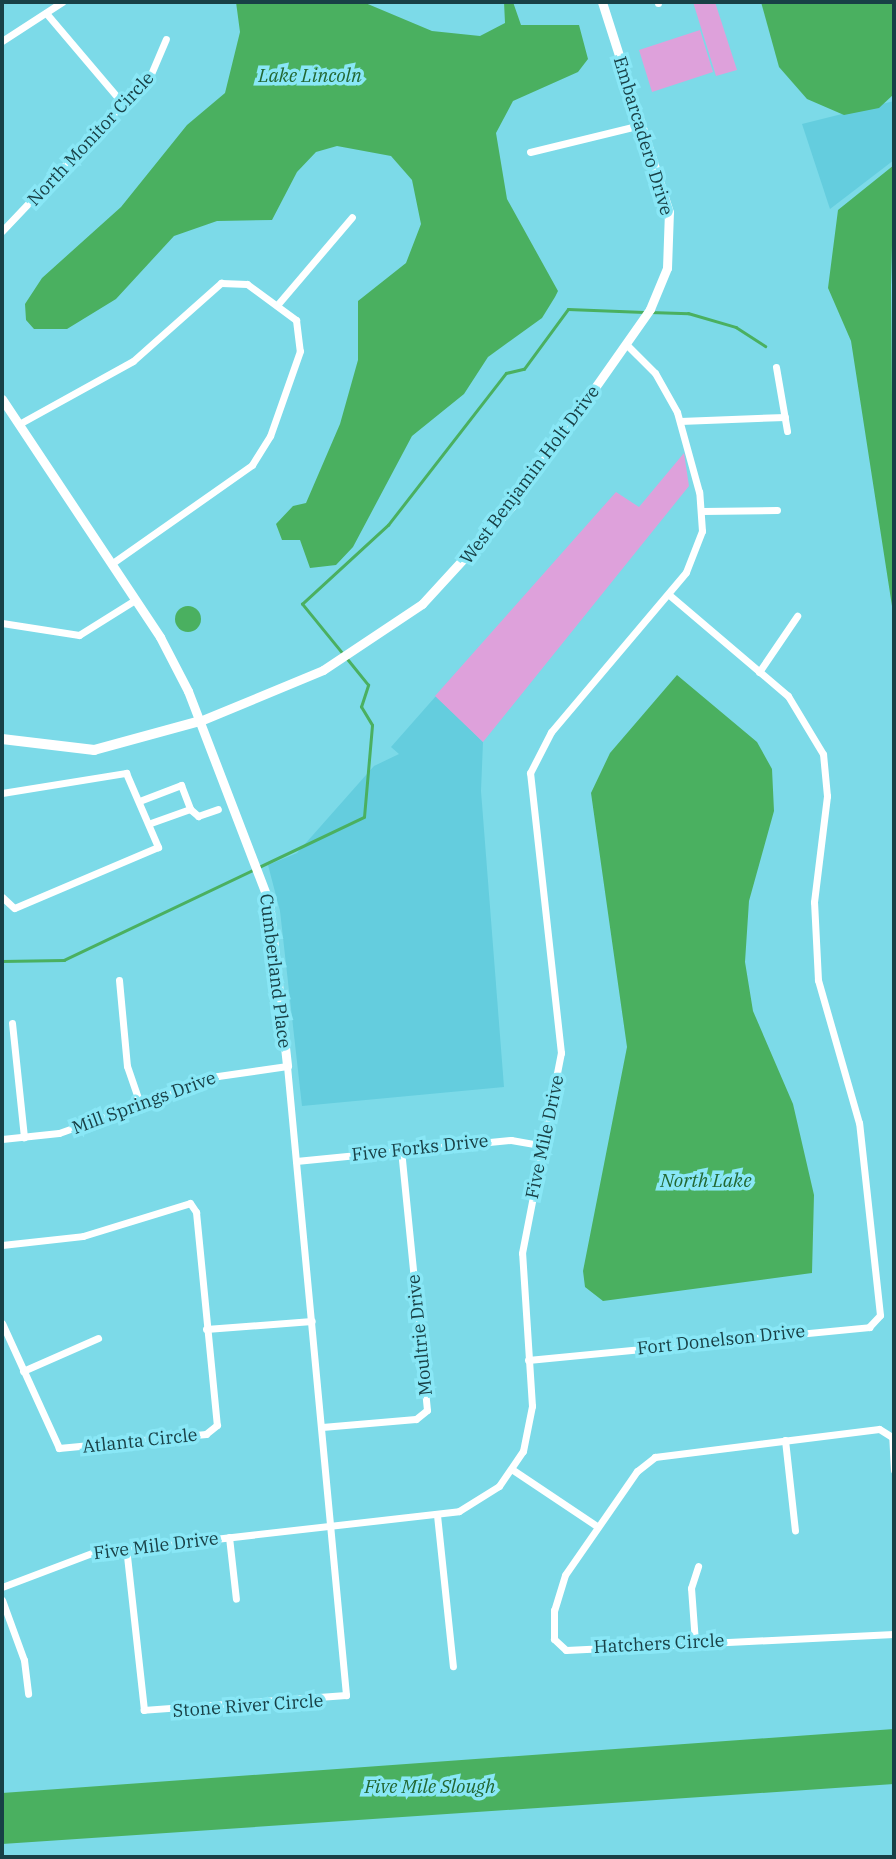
<!DOCTYPE html>
<html>
<head>
<meta charset="utf-8">
<style>
	body { margin:0 }
	#map { position:relative; width:896px; height:1859px; overflow:hidden; background:#7cdae8; font-family:"IBM Plex Serif",serif }
	div>[style] { position:absolute }
	.built>* { inset:0; background:#64cdde }
	.green>* { inset:0; background:#dea1db }
	.water>* { inset:0; background:#4ab060 }
	.round { border-radius:50% }
	.stream>* { height:2.5px; margin:-1.25px; padding:0 1.25px; transform-origin:1.25px; border-radius:1.25px; background:#4ab060 }
	.minor>* { height:7px; margin:-3.5px; padding:0 3.5px; transform-origin:3.5px; border-radius:3.5px; background:#fff }
	.tertiary>* { height:9px; margin:-4.5px; padding:0 4.5px; transform-origin:4.5px; border-radius:4.5px; background:#fff }
	.secondary>* { height:10px; margin:-5px; padding:0 5px; transform-origin:5px; border-radius:5px; background:#fff }
	span { translate:-50% -50%; white-space:nowrap; text-align:center; line-height:1.15; -webkit-text-stroke:7px #89e7f6; paint-order:stroke }
	.street-label { font-size:18px; color:#184046 }
	.water-label { font-size:19px; color:#226732; font-style:italic }
	.frame { position:absolute; inset:0; border:4px solid #184046; pointer-events:none }
</style>
</head>
<body>
<div id="map">
	<div class="built">
		<i style="clip-path:polygon(894px 101px,894px 160px,830px 209px,802px 124px)"></i>
		<i style="clip-path:polygon(436px 696px,483px 742px,481px 791px,504px 1087px,302px 1106px,280px 911px,268px 865px,297px 853px,374px 766px,399px 754px,391px 747px)"></i>
	</div>
	<div class="green">
		<i style="clip-path:polygon(693px 2px,715px 2px,737px 70px,716px 76px)"></i>
		<i style="clip-path:polygon(700px 30px,713px 72px,652px 92px,639px 50px)"></i>
		<i style="clip-path:polygon(684px 453px,689px 486px,483px 742px,435px 696px,616px 492px,639px 507px)"></i>
	</div>
	<div class="water">
		<i style="clip-path:polygon(236px 2px,363px 2px,432px 31px,480px 36px,505px 23px,504px 2px,513px 2px,521px 25px,579px 25px,588px 59px,578px 72px,513px 101px,496px 133px,507px 199px,558px 291px,555px 297px,542px 318px,488px 357px,464px 394px,412px 436px,353px 547px,336px 565px,310px 568px,300px 540px,282px 540px,276px 524px,293px 506px,306px 503px,340px 424px,358px 360px,358px 301px,406px 263px,421px 224px,412px 180px,391px 156px,337px 146px,316px 152px,297px 172px,272px 220px,217px 221px,174px 236px,116px 299px,67px 329px,34px 329px,26px 320px,25px 304px,42px 278px,121px 207px,187px 125px,225px 93px,240px 32px)"></i>
		<i style="clip-path:polygon(761px 2px,894px 2px,894px 94px,879px 108px,844px 115px,807px 99px,779px 67px)"></i>
		<i style="clip-path:polygon(894px 165px,891px 286px,894px 619px,851px 341px,828px 288px,838px 210px)"></i>
		<i class="round" style="left:175px;top:606px;width:26px;height:26px"></i>
		<i style="clip-path:polygon(677px 675px,757px 742px,772px 769px,774px 811px,749px 901px,745px 962px,753px 1011px,793px 1104px,814px 1195px,812px 1273px,603px 1301px,585px 1287px,583px 1271px,627px 1047px,591px 793px,610px 753px)"></i>
		<i style="clip-path:polygon(894px 1729px,894px 1784px,2px 1844px,2px 1793px)"></i>
	</div>
	<div class="stream">
		<i style="left:650px;top:312px;width:38px;rotate:2deg"></i>
		<i style="left:688px;top:313px;width:50px;rotate:16.3deg"></i>
		<i style="left:736px;top:327px;width:35px;rotate:33deg"></i>
		<i style="left:342px;top:653px;width:63px;rotate:-129.2deg"></i>
		<i style="left:302px;top:604px;width:117px;rotate:-42.6deg"></i>
		<i style="left:388px;top:525px;width:192px;rotate:-52.2deg"></i>
		<i style="left:506px;top:373px;width:18px;rotate:-13deg"></i>
		<i style="left:524px;top:369px;width:74px;rotate:-53.7deg"></i>
		<i style="left:568px;top:309px;width:76px;rotate:2.3deg"></i>
		<i style="left:2px;top:961px;width:62px;rotate:-0.9deg"></i>
		<i style="left:64px;top:960px;width:332px;rotate:-25.5deg"></i>
		<i style="left:364px;top:817px;width:92px;rotate:-85deg"></i>
		<i style="left:372px;top:725px;width:21px;rotate:-121deg"></i>
		<i style="left:361px;top:707px;width:23px;rotate:-72deg"></i>
		<i style="left:368px;top:685px;width:35px;rotate:-129deg"></i>
	</div>
	<div class="minor">
		<i style="left:658px;top:2px;width:1px;rotate:90deg"></i>
		<i style="left:46px;top:13px;width:121px;rotate:49.7deg"></i>
		<i style="left:2px;top:41px;width:72px;rotate:-33deg"></i>
		<i style="left:530px;top:152px;width:114px;rotate:-13.7deg"></i>
		<i style="left:2px;top:231px;width:216px;rotate:-46.5deg"></i>
		<i style="left:151px;top:74px;width:38px;rotate:-67deg"></i>
		<i style="left:278px;top:304px;width:114px;rotate:-49.6deg"></i>
		<i style="left:776px;top:367px;width:65px;rotate:80.2deg"></i>
		<i style="left:680px;top:421px;width:105px;rotate:-2.2deg"></i>
		<i style="left:19px;top:424px;width:130px;rotate:-28.9deg"></i>
		<i style="left:133px;top:361px;width:118px;rotate:-41.6deg"></i>
		<i style="left:221px;top:283px;width:26px;rotate:2deg"></i>
		<i style="left:247px;top:284px;width:61px;rotate:36.3deg"></i>
		<i style="left:296px;top:320px;width:31px;rotate:83deg"></i>
		<i style="left:300px;top:351px;width:90px;rotate:109.4deg"></i>
		<i style="left:270px;top:436px;width:34px;rotate:122deg"></i>
		<i style="left:252px;top:465px;width:172px;rotate:144.9deg"></i>
		<i style="left:702px;top:511px;width:75px;rotate:-0.8deg"></i>
		<i style="left:2px;top:623px;width:78px;rotate:8.9deg"></i>
		<i style="left:79px;top:635px;width:66px;rotate:-32deg"></i>
		<i style="left:759px;top:672px;width:68px;rotate:-55.8deg"></i>
		<i style="left:2px;top:793px;width:126px;rotate:-9.2deg"></i>
		<i style="left:126px;top:773px;width:81px;rotate:66.6deg"></i>
		<i style="left:158px;top:847px;width:156px;rotate:157deg"></i>
		<i style="left:14px;top:908px;width:16px;rotate:-137deg"></i>
		<i style="left:142px;top:800px;width:42px;rotate:-21deg"></i>
		<i style="left:181px;top:785px;width:26px;rotate:69deg"></i>
		<i style="left:190px;top:809px;width:41px;rotate:160.3deg"></i>
		<i style="left:190px;top:809px;width:11px;rotate:41deg"></i>
		<i style="left:198px;top:816px;width:21px;rotate:-19deg"></i>
		<i style="left:119px;top:980px;width:86px;rotate:84.7deg"></i>
		<i style="left:127px;top:1066px;width:39px;rotate:71deg"></i>
		<i style="left:12px;top:1023px;width:115px;rotate:84deg"></i>
		<i style="left:2px;top:1139px;width:57px;rotate:-6deg"></i>
		<i style="left:59px;top:1133px;width:169px;rotate:-19.7deg"></i>
		<i style="left:218px;top:1076px;width:70px;rotate:-8.2deg"></i>
		<i style="left:287px;top:1066px;width:632px;rotate:84.64deg"></i>
		<i style="left:346px;top:1695px;width:203px;rotate:175.8deg"></i>
		<i style="left:144px;top:1710px;width:164px;rotate:-96.3deg"></i>
		<i style="left:296px;top:1161px;width:216px;rotate:-5.6deg"></i>
		<i style="left:511px;top:1140px;width:34px;rotate:10deg"></i>
		<i style="left:2px;top:1245px;width:81px;rotate:-6.3deg"></i>
		<i style="left:83px;top:1236px;width:112px;rotate:-17.1deg"></i>
		<i style="left:190px;top:1203px;width:11px;rotate:56deg"></i>
		<i style="left:196px;top:1212px;width:214px;rotate:84.4deg"></i>
		<i style="left:217px;top:1425px;width:14px;rotate:141deg"></i>
		<i style="left:206px;top:1434px;width:148px;rotate:174.6deg"></i>
		<i style="left:59px;top:1448px;width:137px;rotate:-114.5deg"></i>
		<i style="left:206px;top:1329px;width:106px;rotate:-4.3deg"></i>
		<i style="left:528px;top:1360px;width:343px;rotate:-5.5deg"></i>
		<i style="left:869px;top:1327px;width:16px;rotate:-47deg"></i>
		<i style="left:880px;top:1315px;width:193px;rotate:-96.2deg"></i>
		<i style="left:859px;top:1123px;width:149px;rotate:-106deg"></i>
		<i style="left:818px;top:980px;width:78px;rotate:-92.9deg"></i>
		<i style="left:814px;top:902px;width:107px;rotate:-83deg"></i>
		<i style="left:827px;top:796px;width:42px;rotate:-95.4deg"></i>
		<i style="left:823px;top:754px;width:68px;rotate:-121.1deg"></i>
		<i style="left:788px;top:696px;width:157px;rotate:-139.6deg"></i>
		<i style="left:23px;top:1371px;width:82px;rotate:-23.7deg"></i>
		<i style="left:322px;top:1427px;width:94px;rotate:-4.9deg"></i>
		<i style="left:416px;top:1419px;width:14px;rotate:-39deg"></i>
		<i style="left:427px;top:1410px;width:261px;rotate:-95.7deg"></i>
		<i style="left:785px;top:1440px;width:91px;rotate:83.7deg"></i>
		<i style="left:513px;top:1470px;width:102px;rotate:33.8deg"></i>
		<i style="left:894px;top:1470px;width:33px;rotate:-93deg"></i>
		<i style="left:892px;top:1437px;width:15px;rotate:-148deg"></i>
		<i style="left:879px;top:1429px;width:226px;rotate:172.9deg"></i>
		<i style="left:655px;top:1457px;width:23px;rotate:142deg"></i>
		<i style="left:637px;top:1471px;width:126px;rotate:124.7deg"></i>
		<i style="left:565px;top:1575px;width:37px;rotate:107deg"></i>
		<i style="left:554px;top:1610px;width:29px;rotate:90deg"></i>
		<i style="left:554px;top:1639px;width:16px;rotate:43deg"></i>
		<i style="left:566px;top:1650px;width:328px;rotate:-2.8deg"></i>
		<i style="left:437px;top:1515px;width:152px;rotate:84deg"></i>
		<i style="left:229px;top:1537px;width:62px;rotate:83.6deg"></i>
		<i style="left:2px;top:1587px;width:96px;rotate:-20.7deg"></i>
		<i style="left:92px;top:1553px;width:369px;rotate:-6.5deg"></i>
		<i style="left:459px;top:1511px;width:47px;rotate:-32deg"></i>
		<i style="left:499px;top:1486px;width:42px;rotate:-55.6deg"></i>
		<i style="left:523px;top:1451px;width:46px;rotate:-78.7deg"></i>
		<i style="left:532px;top:1406px;width:153px;rotate:-93.7deg"></i>
		<i style="left:522px;top:1253px;width:204px;rotate:-79deg"></i>
		<i style="left:561px;top:1053px;width:282px;rotate:-96.3deg"></i>
		<i style="left:530px;top:773px;width:46px;rotate:-62.9deg"></i>
		<i style="left:551px;top:732px;width:209px;rotate:-49.8deg"></i>
		<i style="left:686px;top:572px;width:44px;rotate:-68.7deg"></i>
		<i style="left:702px;top:531px;width:39px;rotate:-94deg"></i>
		<i style="left:699px;top:492px;width:83px;rotate:-105.4deg"></i>
		<i style="left:677px;top:412px;width:45px;rotate:-119.4deg"></i>
		<i style="left:655px;top:373px;width:40px;rotate:-135deg"></i>
		<i style="left:2px;top:1600px;width:64px;rotate:69.9deg"></i>
		<i style="left:24px;top:1660px;width:34px;rotate:83deg"></i>
		<i style="left:695px;top:1642px;width:54px;rotate:-94.2deg"></i>
		<i style="left:691px;top:1588px;width:23px;rotate:-72deg"></i>
	</div>
	<div class="tertiary">
		<i style="left:2px;top:399px;width:286px;rotate:56.4deg"></i>
		<i style="left:160px;top:637px;width:61px;rotate:62.6deg"></i>
		<i style="left:188px;top:691px;width:226px;rotate:69deg"></i>
		<i style="left:269px;top:902px;width:165px;rotate:83.7deg"></i>
		<i style="left:200px;top:721px;width:133px;rotate:-22.5deg"></i>
		<i style="left:323px;top:670px;width:119px;rotate:-33.7deg"></i>
		<i style="left:422px;top:604px;width:132px;rotate:-47.5deg"></i>
		<i style="left:511px;top:507px;width:242px;rotate:-54.9deg"></i>
		<i style="left:650px;top:309px;width:44px;rotate:-67.5deg"></i>
		<i style="left:667px;top:268px;width:56px;rotate:-88deg"></i>
		<i style="left:669px;top:212px;width:220px;rotate:-107.7deg"></i>
	</div>
	<div class="secondary">
		<i style="left:2px;top:739px;width:93px;rotate:6.8deg"></i>
		<i style="left:94px;top:750px;width:110px;rotate:-15.3deg"></i>
	</div>
	<div class="street-label">
		<span style="left:643px;top:136px;rotate:73deg">Embarcadero Drive</span>
		<span style="left:91px;top:139px;rotate:-47deg">North Monitor Circle</span>
		<span style="left:530px;top:475px;rotate:-53deg">West Benjamin Holt Drive</span>
		<span style="left:275px;top:971px;rotate:83deg">Cumberland Place</span>
		<span style="left:144px;top:1103px;rotate:-20deg">Mill Springs Drive</span>
		<span style="left:545px;top:1137px;rotate:-78deg">Five Mile Drive</span>
		<span style="left:420px;top:1148px;rotate:-6deg">Five Forks Drive</span>
		<span style="left:420px;top:1335px;rotate:-96deg">Moultrie Drive</span>
		<span style="left:721px;top:1340px;rotate:-6deg">Fort Donelson Drive</span>
		<span style="left:140px;top:1441px;rotate:-6deg">Atlanta Circle</span>
		<span style="left:156px;top:1546px;rotate:-7deg">Five Mile Drive</span>
		<span style="left:659px;top:1644px;rotate:-3deg">Hatchers Circle</span>
		<span style="left:248px;top:1706px;rotate:-4deg">Stone River Circle</span>
	</div>
	<div class="water-label">
		<span style="left:310px;top:76px">Lake Lincoln</span>
		<span style="left:706px;top:1181px">North Lake</span>
		<span style="left:430px;top:1787px">Five Mile Slough</span>
	</div>
	<div class="frame"></div>
</div>
</body>
</html>
